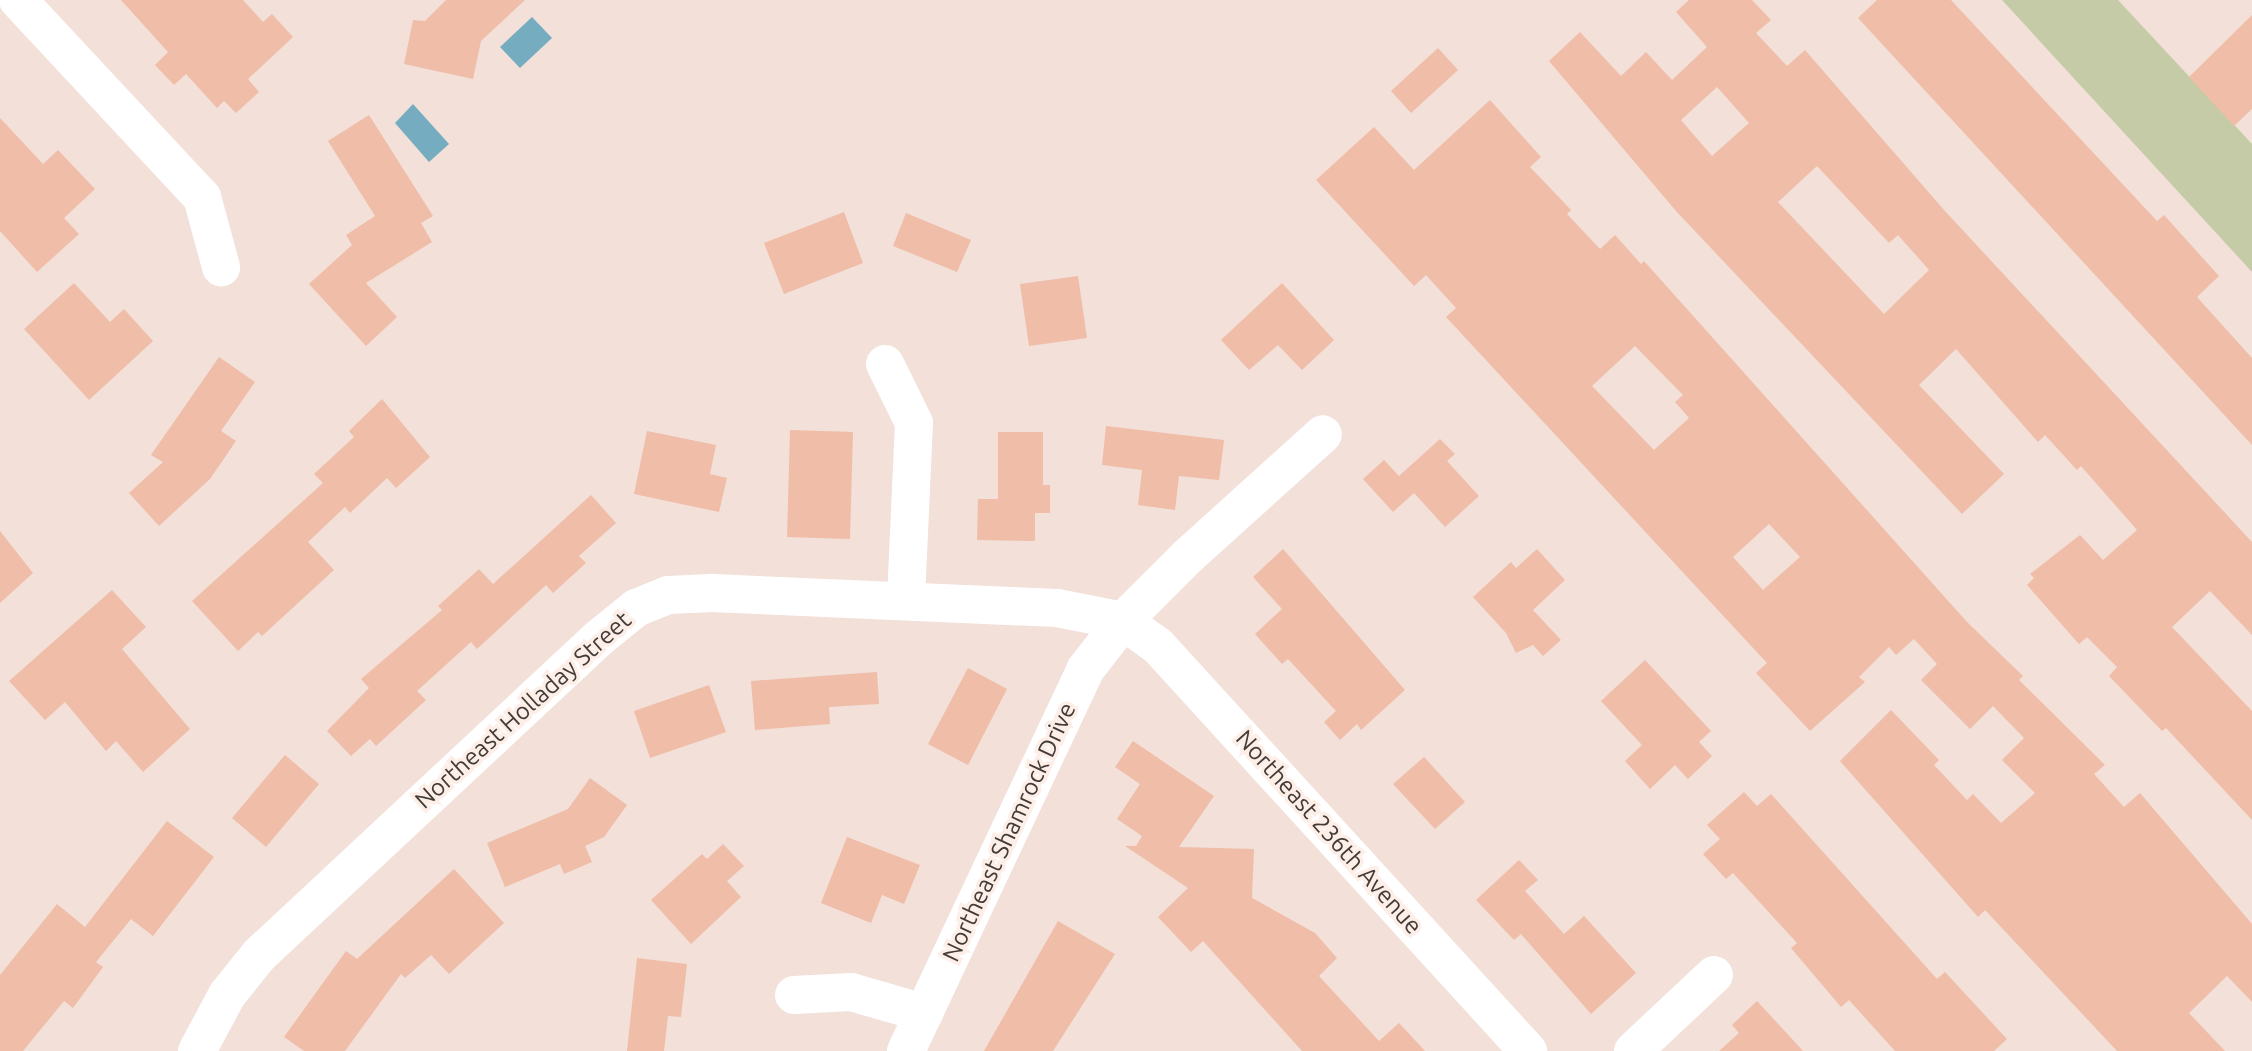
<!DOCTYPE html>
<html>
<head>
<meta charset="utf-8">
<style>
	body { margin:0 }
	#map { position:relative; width:2252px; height:1051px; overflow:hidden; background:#f2e0d9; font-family:Ubuntu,sans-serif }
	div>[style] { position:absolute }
	.green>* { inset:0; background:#c4cba6 }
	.water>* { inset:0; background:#75acc0 }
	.building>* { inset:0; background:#efbda8 }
	.minor>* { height:38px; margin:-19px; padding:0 19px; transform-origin:19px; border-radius:19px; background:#fff }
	span { translate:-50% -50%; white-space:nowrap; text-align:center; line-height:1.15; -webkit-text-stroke:7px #fdeee8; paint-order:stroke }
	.street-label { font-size:24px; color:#423b38 }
</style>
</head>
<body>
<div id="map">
	<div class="green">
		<i style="clip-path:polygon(2002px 0,2118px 0,2252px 144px,2252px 272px)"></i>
	</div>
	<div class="water">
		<i style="clip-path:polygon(532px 17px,552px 38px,520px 68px,500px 47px)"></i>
		<i style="clip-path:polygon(413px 104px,449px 144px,429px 162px,395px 123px)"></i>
	</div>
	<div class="building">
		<i style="clip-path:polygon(121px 0,243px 0,263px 22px,272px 14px,293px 37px,248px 79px,259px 92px,236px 113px,224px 101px,217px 108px,186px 74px,174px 85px,155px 65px,168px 52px)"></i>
		<i style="clip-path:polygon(446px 0,525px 0,481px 41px,473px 79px,404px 64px,413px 20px,425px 21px)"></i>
		<i style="clip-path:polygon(evenodd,1689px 0,1752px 0,1771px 20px,1756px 33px,1787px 66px,1805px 50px,1944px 210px,2252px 542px,2252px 635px,2210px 591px,2172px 627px,2252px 711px,2252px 820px,2166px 728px,2162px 731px,2109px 676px,2117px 667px,2087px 637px,2079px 644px,2027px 585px,2034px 578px,2030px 574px,2080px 535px,2103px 560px,2137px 530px,2081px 466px,2077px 470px,2045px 435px,2038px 442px,1956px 349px,1919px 385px,2004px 474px,1962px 514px,1676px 211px,1549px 61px,1580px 32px,1621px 76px,1646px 52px,1672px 80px,1707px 47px,1676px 12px,1689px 0,1717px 87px,1749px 123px,1712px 156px,1681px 120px,1717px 87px,1689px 0,1817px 166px,1889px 243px,1898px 235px,1929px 270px,1884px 314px,1778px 202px,1817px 166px)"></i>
		<i style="clip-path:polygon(1877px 0,1951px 0,2157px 221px,2164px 215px,2219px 276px,2197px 297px,2252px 358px,2252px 445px,1858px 18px)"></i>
		<i style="clip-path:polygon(2252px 15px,2252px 109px,2234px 126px,2189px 77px)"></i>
		<i style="clip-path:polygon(1438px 48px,1458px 70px,1411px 113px,1391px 91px)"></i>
		<i style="clip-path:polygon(evenodd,1490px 100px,1541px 157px,1530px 167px,1571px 210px,1567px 214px,1600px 249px,1615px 235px,1641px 264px,1644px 261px,1967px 622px,2023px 676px,2019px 680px,2105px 765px,2094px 774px,2124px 807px,2140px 793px,2252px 924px,2252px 1002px,2227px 976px,2189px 1013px,2225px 1051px,2117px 1051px,1985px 910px,1978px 917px,1840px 761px,1891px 710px,1939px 760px,1934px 765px,1967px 800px,1973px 794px,2001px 823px,2035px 793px,2002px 760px,2024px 738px,1993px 706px,1970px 729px,1921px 680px,1937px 664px,1914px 639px,1896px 655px,1889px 647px,1859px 677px,1865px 682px,1810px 731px,1756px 673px,1767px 663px,1446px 317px,1456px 308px,1426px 275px,1414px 286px,1316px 180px,1374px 127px,1414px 170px,1490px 100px,1635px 346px,1683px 395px,1675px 402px,1689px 418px,1654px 450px,1592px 386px,1635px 346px,1490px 100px,1769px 524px,1800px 557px,1763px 590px,1733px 557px,1769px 524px)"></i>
		<i style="clip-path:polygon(369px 115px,433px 216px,421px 223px,432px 242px,366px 283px,397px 317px,366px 346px,309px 284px,352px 245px,346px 235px,375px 216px,328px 141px)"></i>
		<i style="clip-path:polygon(0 118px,43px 164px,58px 150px,95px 189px,64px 218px,79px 234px,37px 272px,0 231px)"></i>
		<i style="clip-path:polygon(844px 212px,863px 263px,784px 294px,764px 243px)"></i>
		<i style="clip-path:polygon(906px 213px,971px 240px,957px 272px,893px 246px)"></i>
		<i style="clip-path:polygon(1078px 276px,1087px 338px,1029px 346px,1020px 284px)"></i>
		<i style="clip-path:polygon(74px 283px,110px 322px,124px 309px,153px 341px,89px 400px,24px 329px)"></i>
		<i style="clip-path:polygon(1282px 283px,1334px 340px,1302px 370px,1278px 345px,1249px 370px,1221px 340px)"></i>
		<i style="clip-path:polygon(219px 357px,255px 382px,221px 431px,236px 441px,210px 479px,159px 526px,129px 493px,163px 462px,151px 455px)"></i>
		<i style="clip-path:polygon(382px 399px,430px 457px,396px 488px,387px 478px,350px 513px,345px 507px,308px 542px,334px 570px,262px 636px,258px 632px,238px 651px,192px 601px,323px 483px,314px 474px,354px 437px,349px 431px)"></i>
		<i style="clip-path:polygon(1106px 426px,1224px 440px,1219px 480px,1179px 476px,1175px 510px,1138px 505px,1142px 470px,1102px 465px)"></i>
		<i style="clip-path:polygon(790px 430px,853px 432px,850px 539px,787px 537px)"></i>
		<i style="clip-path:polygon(647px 431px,716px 445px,710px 474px,727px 478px,719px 512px,634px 494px)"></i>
		<i style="clip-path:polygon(998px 432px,1043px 432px,1043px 485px,1050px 485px,1050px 513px,1035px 513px,1035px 541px,977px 540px,978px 499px,998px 499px)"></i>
		<i style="clip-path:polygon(1440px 439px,1455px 454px,1447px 461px,1479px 496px,1445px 527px,1414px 493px,1393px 512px,1363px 479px,1384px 460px,1399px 476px)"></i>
		<i style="clip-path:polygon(591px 495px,616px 523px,579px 556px,586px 563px,553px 593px,546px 585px,477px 649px,471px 642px,417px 691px,426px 700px,376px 746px,370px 739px,351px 756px,327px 731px,369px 688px,361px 679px,442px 610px,438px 606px,479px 569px,493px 584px)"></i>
		<i style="clip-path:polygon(0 531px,33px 573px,0 603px)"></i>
		<i style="clip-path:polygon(1283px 549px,1405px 690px,1361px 730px,1357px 724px,1340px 740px,1324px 722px,1336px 711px,1288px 659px,1282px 664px,1255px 634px,1282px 609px,1253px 577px)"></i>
		<i style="clip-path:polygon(1537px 549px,1565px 580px,1533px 610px,1561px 640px,1543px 656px,1533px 645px,1516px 653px,1506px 633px,1473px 597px,1511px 562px,1516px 568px)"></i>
		<i style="clip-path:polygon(112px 590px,146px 627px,122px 649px,190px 729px,143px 772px,116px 741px,106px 751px,65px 702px,45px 720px,9px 681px)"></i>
		<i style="clip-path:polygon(1645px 660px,1711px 731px,1699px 742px,1712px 756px,1688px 779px,1675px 765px,1650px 789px,1625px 761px,1642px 745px,1601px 701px)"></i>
		<i style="clip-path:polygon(968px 668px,1007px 689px,968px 765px,928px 744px)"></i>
		<i style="clip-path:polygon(877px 672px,879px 704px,829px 707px,830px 724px,755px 730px,751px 681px)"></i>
		<i style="clip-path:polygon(709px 685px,726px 732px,650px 758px,634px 711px)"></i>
		<i style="clip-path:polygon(1133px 741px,1214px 796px,1179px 847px,1254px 849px,1252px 898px,1315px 933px,1337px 958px,1319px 976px,1379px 1041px,1399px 1023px,1425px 1051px,1302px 1051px,1203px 941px,1191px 952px,1158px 917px,1188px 888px,1125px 846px,1136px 846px,1142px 836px,1117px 819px,1140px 784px,1115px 767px)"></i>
		<i style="clip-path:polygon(285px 755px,319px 784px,266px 847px,232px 818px)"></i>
		<i style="clip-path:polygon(1424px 757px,1465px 802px,1435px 829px,1393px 784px)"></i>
		<i style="clip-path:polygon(590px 778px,627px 805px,604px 837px,585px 846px,592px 862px,564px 874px,560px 864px,505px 887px,487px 843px,568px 809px)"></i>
		<i style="clip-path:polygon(1744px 792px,1757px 806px,1771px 794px,1937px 979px,1945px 972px,2007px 1039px,1994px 1051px,1895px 1051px,1849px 1000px,1841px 1007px,1791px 948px,1797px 943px,1733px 873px,1726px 879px,1703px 854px,1720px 839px,1707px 825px)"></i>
		<i style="clip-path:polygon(167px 821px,214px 857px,153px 936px,131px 919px,96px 962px,103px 967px,73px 1008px,64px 1001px,23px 1051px,0 1051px,0 975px,57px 904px,85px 927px)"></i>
		<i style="clip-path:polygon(847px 837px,920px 865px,904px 904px,882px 895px,871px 923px,821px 903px)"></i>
		<i style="clip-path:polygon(723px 844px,744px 866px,727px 881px,741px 897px,691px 944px,651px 900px,702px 854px,707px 859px)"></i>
		<i style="clip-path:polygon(1519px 860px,1538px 880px,1525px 891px,1564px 934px,1584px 916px,1636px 973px,1591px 1014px,1521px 934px,1514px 940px,1476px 900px)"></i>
		<i style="clip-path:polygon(454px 869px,504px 923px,449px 974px,431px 955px,405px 978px,401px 974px,345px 1051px,304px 1051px,284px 1037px,346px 951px,357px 959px)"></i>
		<i style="clip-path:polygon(1058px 921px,1115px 954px,1053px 1051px,984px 1051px)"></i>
		<i style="clip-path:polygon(637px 958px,687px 964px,681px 1017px,668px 1016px,664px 1051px,627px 1051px)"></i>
		<i style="clip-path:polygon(1757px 1001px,1803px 1051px,1719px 1051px,1739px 1033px,1732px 1025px)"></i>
	</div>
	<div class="minor">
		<i style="left:18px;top:0;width:270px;rotate:47deg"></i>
		<i style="left:202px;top:197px;width:73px;rotate:74.8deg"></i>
		<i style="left:885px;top:364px;width:66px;rotate:63.8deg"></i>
		<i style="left:914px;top:423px;width:177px;rotate:92.6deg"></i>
		<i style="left:794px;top:995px;width:57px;rotate:-3deg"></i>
		<i style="left:851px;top:992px;width:76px;rotate:16deg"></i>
		<i style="left:197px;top:1051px;width:64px;rotate:-61.8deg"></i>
		<i style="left:227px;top:995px;width:51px;rotate:-51.3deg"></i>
		<i style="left:259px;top:955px;width:465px;rotate:-43deg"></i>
		<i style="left:599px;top:638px;width:48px;rotate:-39deg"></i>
		<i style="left:636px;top:608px;width:35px;rotate:-22deg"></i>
		<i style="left:668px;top:595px;width:44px;rotate:-2.6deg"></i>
		<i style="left:712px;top:593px;width:345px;rotate:2.5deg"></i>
		<i style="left:1057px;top:608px;width:67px;rotate:11.1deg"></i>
		<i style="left:1123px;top:621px;width:43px;rotate:35.5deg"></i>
		<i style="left:1158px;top:646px;width:549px;rotate:47.59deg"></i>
		<i style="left:906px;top:1051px;width:421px;rotate:-64.8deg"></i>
		<i style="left:1085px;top:670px;width:62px;rotate:-52.2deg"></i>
		<i style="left:1123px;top:621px;width:91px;rotate:-45deg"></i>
		<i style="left:1187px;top:557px;width:183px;rotate:-42.1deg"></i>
		<i style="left:1633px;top:1051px;width:111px;rotate:-43.2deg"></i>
	</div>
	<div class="street-label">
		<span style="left:523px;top:710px;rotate:-42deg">Northeast Holladay Street</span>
		<span style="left:1009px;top:832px;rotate:-65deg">Northeast Shamrock Drive</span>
		<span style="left:1329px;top:832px;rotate:48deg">Northeast 236th Avenue</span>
	</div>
</div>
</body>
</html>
